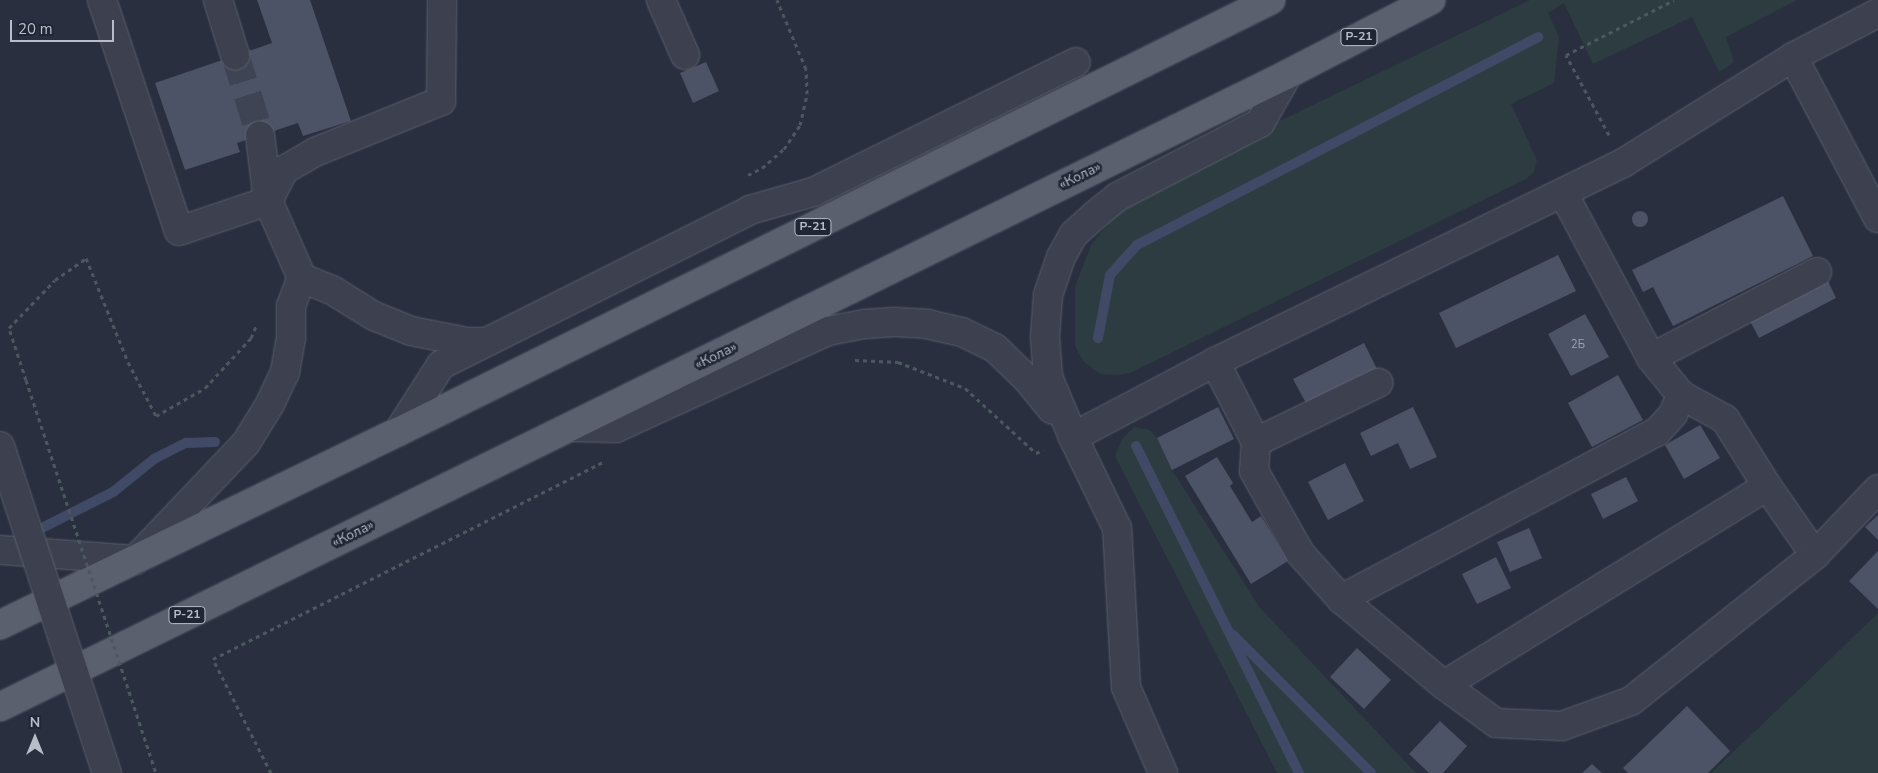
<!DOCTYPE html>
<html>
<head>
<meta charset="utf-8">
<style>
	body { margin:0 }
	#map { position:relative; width:1878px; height:773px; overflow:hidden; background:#292f3f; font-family:"Nunito Sans",sans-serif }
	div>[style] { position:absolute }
	.green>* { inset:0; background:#2c3c41 }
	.stream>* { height:10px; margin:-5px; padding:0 5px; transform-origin:5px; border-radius:5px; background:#404a67 }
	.building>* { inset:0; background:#4d5366 }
	.round { border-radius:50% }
	.minor-tunnel>* { height:28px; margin-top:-14px; transform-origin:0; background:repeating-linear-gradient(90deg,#3f4454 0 28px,transparent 0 42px) }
	.path>* { height:3px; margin-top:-1.5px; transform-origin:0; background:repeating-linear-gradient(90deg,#4b595f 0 4px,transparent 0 8px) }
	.roads { filter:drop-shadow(0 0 1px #5a5f6d) drop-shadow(0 0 1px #5a5f6d) }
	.minor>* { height:28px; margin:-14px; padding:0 14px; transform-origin:14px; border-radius:14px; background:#3d414f }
	.major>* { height:28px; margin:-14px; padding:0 14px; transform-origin:14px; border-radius:14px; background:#5b606f }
	.path-bridge>* { height:3px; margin-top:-1.5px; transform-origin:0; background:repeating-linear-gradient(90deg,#4b595f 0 4px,transparent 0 8px) }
	.bridges { filter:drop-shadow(0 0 1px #5a5f6d) drop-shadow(0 0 1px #5a5f6d) }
	.minor-bridge>* { height:28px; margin:-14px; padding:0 14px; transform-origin:14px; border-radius:14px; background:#3d414f }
	span { translate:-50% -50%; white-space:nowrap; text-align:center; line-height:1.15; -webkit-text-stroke:5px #212635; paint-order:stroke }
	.number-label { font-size:11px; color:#9ea2b1 }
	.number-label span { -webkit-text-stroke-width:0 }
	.shield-label span { padding:1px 4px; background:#212635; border:1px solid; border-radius:4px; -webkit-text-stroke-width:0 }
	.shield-label { font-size:12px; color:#b9bdca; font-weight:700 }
	.street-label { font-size:14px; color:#b9bdca }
	.north { position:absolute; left:10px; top:713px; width:50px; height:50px; -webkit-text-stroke:4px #212635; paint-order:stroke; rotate:0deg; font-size:14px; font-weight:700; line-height:20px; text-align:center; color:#b9bdca }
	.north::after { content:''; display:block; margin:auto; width:18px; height:22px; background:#b9bdca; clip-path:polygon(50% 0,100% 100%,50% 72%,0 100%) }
	.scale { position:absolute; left:10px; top:20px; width:104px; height:22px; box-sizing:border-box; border:2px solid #b9bdca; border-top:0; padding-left:6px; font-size:15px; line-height:18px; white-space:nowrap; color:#b9bdca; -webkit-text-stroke:4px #212635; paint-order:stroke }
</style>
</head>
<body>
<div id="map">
	<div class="green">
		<i style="clip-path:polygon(1530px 0,1797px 0,1726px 37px,1734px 62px,1719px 72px,1692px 17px,1593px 64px,1564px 3px,1548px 13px,1559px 37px,1554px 83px,1511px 104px,1537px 160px,1534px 172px,1526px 179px,1130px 373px,1119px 375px,1100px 374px,1084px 362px,1075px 346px,1075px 287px,1091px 245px,1120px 209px,1259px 131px)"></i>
		<i style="clip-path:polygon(1134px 427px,1150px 430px,1157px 438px,1172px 470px,1260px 608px,1416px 773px,1277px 773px,1115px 456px,1122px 439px)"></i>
		<i style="clip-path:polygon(1878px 613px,1878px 773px,1711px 773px,1791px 697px)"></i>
	</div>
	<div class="stream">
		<i style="left:1098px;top:338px;width:64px;rotate:-79.2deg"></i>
		<i style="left:1110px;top:275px;width:40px;rotate:-48deg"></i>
		<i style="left:1137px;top:245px;width:452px;rotate:-27.4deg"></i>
		<i style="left:1136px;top:446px;width:365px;rotate:63.5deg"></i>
		<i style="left:30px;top:534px;width:93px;rotate:-26.8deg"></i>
		<i style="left:113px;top:492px;width:53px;rotate:-38.8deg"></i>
		<i style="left:154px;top:459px;width:36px;rotate:-27deg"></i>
		<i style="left:186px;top:443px;width:29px;rotate:-2deg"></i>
		<i style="left:1233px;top:635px;width:195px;rotate:45deg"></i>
	</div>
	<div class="building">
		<i style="clip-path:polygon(257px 0,310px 0,351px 121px,303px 136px,298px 123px,237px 143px,240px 152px,185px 170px,155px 83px,272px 43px)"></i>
		<i style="clip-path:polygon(706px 62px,719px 91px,693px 103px,680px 73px)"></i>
		<i style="clip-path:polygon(1783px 196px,1813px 256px,1673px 326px,1653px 287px,1643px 292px,1632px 270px)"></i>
		<i class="round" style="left:1632px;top:211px;width:16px;height:16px"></i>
		<i style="clip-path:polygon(1558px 255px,1576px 291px,1456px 348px,1439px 313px)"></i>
		<i style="clip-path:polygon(1828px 281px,1836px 298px,1759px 338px,1750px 321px)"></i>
		<i style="clip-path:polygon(1585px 314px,1609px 357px,1571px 376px,1548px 334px)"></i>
		<i style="clip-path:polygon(1364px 343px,1377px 369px,1307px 405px,1293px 379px)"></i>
		<i style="clip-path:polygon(1618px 375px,1643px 420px,1592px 447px,1568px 403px)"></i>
		<i style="clip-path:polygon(1218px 407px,1234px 439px,1172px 470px,1157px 438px)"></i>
		<i style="clip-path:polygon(1413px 407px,1437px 457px,1410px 469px,1398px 443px,1371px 456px,1360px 433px)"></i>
		<i style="clip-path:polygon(1700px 425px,1720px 458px,1684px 479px,1665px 445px)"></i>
		<i style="clip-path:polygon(1217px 457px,1233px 483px,1230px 486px,1252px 522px,1261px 516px,1288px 561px,1251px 584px,1185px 476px)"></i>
		<i style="clip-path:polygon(1345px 463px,1364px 501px,1328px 520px,1308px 482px)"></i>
		<i style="clip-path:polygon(1626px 477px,1638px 501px,1603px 519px,1591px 494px)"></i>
		<i style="clip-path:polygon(1878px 515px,1878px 540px,1865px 527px)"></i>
		<i style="clip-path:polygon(1529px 528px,1542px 558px,1510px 572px,1497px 542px)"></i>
		<i style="clip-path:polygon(1878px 551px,1878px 609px,1849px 581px)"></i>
		<i style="clip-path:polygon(1496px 557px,1511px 588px,1477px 604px,1462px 574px)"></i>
		<i style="clip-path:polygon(1357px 648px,1391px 680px,1364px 709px,1330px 677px)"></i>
		<i style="clip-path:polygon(1687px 706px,1730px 751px,1708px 773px,1628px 773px,1623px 768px)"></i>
		<i style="clip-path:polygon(1440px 721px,1467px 746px,1443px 773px,1429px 773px,1409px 754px)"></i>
		<i style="clip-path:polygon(1592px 764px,1602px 773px,1582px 773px)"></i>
	</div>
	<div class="minor-tunnel">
		<i style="left:235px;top:55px;width:84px;rotate:72.6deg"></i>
	</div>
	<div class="path">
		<i style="left:1609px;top:135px;width:91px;rotate:-118.3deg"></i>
		<i style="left:1566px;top:55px;width:121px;rotate:-27deg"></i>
		<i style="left:748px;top:175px;width:16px;rotate:-27deg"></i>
		<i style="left:762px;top:168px;width:29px;rotate:-41deg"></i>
		<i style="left:784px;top:149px;width:29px;rotate:-56deg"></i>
		<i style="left:800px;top:125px;width:32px;rotate:-77deg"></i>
		<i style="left:807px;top:94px;width:25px;rotate:-92deg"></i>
		<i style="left:806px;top:69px;width:75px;rotate:-112.8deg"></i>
		<i style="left:855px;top:360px;width:43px;rotate:2.7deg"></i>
		<i style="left:898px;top:362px;width:72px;rotate:21.2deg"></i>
		<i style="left:965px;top:388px;width:96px;rotate:42.5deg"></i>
		<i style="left:1036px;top:453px;width:8px;rotate:-23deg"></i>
		<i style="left:26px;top:380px;width:55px;rotate:-108.1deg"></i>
		<i style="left:9px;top:328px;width:66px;rotate:-46.2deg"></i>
		<i style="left:55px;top:280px;width:38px;rotate:-35deg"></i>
		<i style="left:86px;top:258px;width:112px;rotate:68deg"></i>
		<i style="left:128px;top:362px;width:61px;rotate:62.6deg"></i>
		<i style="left:156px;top:416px;width:56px;rotate:-29.7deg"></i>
		<i style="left:205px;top:388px;width:68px;rotate:-47.4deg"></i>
		<i style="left:251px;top:338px;width:15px;rotate:-67deg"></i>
		<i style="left:271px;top:773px;width:128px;rotate:-117deg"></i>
		<i style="left:213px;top:659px;width:439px;rotate:-26.8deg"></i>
	</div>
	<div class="roads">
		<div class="minor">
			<i style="left:102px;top:0;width:243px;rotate:71.6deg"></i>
			<i style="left:179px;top:231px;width:94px;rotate:-18.6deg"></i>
			<i style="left:268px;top:201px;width:35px;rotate:-63deg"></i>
			<i style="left:284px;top:170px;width:36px;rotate:-30deg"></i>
			<i style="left:315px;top:152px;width:136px;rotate:-22deg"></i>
			<i style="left:441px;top:101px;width:101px;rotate:-89.4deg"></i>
			<i style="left:218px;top:0;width:58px;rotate:72.8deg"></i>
			<i style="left:661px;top:0;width:60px;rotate:66.4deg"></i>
			<i style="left:1793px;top:57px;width:182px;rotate:62.2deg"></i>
			<i style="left:1563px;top:193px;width:187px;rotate:61.9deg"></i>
			<i style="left:1651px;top:358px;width:48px;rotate:51deg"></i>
			<i style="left:1681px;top:395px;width:50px;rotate:28.6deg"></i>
			<i style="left:1725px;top:419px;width:79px;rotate:57.9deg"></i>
			<i style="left:1767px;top:486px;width:84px;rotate:55.2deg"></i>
			<i style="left:302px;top:278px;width:32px;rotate:22deg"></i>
			<i style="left:332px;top:290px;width:49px;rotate:31.8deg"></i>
			<i style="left:374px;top:316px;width:40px;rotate:22deg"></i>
			<i style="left:411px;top:331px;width:57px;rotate:11.1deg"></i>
			<i style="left:467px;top:342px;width:20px"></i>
			<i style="left:1651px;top:358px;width:187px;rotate:-27.4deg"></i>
			<i style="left:1215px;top:362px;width:90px;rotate:62.9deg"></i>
			<i style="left:1256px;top:442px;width:29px;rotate:94deg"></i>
			<i style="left:1254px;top:471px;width:94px;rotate:60.7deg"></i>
			<i style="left:1300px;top:553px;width:62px;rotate:48.3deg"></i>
			<i style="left:1341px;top:599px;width:134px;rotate:39.9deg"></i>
			<i style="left:1444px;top:685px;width:64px;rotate:36.2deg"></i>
			<i style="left:1496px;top:723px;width:66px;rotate:2.6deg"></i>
			<i style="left:1562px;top:726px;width:73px;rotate:-19.9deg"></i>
			<i style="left:1631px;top:701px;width:235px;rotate:-38.4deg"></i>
			<i style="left:1815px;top:555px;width:91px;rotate:-46.3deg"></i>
			<i style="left:571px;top:427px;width:45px;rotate:1.3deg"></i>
			<i style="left:616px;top:428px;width:233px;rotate:-24.6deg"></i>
			<i style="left:828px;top:331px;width:38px;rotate:-11deg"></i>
			<i style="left:865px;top:324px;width:29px;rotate:-4deg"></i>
			<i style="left:894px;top:322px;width:33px;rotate:3deg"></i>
			<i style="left:927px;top:324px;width:36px;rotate:13deg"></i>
			<i style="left:962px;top:332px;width:37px;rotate:26deg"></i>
			<i style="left:995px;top:348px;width:46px;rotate:44.1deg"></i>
			<i style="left:1028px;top:380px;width:38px;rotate:51deg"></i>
			<i style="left:398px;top:432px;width:80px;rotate:-57.3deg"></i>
			<i style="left:441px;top:365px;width:346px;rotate:-26.6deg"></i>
			<i style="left:750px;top:210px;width:66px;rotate:-15.9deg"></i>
			<i style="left:813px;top:192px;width:293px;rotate:-26.3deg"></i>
			<i style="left:1073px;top:437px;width:161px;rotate:-27.8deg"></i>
			<i style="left:1215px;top:362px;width:454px;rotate:-26deg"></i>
			<i style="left:1623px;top:163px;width:200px;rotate:-31.9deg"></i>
			<i style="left:1793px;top:57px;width:96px;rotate:-27.4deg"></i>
			<i style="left:1256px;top:442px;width:136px;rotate:-25.8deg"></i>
			<i style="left:0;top:550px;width:135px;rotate:4.2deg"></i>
			<i style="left:135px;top:560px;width:161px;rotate:-46.5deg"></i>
			<i style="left:246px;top:443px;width:46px;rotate:-58.4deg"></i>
			<i style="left:270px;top:404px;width:35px;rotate:-65deg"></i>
			<i style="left:285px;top:372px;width:36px;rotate:-80deg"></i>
			<i style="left:291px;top:337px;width:31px;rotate:-90deg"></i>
			<i style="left:291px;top:306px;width:30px;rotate:-69deg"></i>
			<i style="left:302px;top:278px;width:84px;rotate:-113.8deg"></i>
			<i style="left:268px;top:201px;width:66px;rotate:-96.9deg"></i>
			<i style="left:1341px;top:599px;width:357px;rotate:-27.9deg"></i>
			<i style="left:1657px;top:432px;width:24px;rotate:-48deg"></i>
			<i style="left:1673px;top:414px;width:21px;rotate:-67deg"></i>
			<i style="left:1444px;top:685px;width:379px;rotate:-31.6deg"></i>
			<i style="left:1163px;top:773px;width:94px;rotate:-113.3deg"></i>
			<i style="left:1126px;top:687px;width:159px;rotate:-93.2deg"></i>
			<i style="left:1117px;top:528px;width:101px;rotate:-115.8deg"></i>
			<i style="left:1073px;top:437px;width:65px;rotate:-112.6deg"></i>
			<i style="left:1048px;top:377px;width:40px;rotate:-94.3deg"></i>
			<i style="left:1045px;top:337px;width:42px;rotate:-85.9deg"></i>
			<i style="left:1048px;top:295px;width:40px;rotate:-71.1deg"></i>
			<i style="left:1061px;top:257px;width:26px;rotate:-61deg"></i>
			<i style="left:1074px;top:234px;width:28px;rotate:-42deg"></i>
			<i style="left:1095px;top:215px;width:28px;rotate:-39deg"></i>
			<i style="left:1117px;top:197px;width:161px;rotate:-27.4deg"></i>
			<i style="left:1260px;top:123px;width:56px;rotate:-60.3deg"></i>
		</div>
		<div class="major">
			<i style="left:0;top:625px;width:442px;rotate:-25.9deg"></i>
			<i style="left:398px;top:432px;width:974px;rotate:-26.33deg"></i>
			<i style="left:0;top:707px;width:1435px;rotate:-26.17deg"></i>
			<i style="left:1288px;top:74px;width:161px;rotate:-27.4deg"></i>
		</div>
	</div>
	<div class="path-bridge">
		<i style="left:26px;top:380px;width:414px;rotate:71.7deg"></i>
	</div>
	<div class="bridges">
		<div class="minor-bridge">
			<i style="left:0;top:446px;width:344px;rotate:71.9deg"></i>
		</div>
	</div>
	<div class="number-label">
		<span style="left:1578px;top:345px">2Б</span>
	</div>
	<div class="shield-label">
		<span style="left:1359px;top:37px">Р-21</span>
		<span style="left:813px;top:227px">Р-21</span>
		<span style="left:187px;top:615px">Р-21</span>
	</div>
	<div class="street-label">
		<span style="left:1080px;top:176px;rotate:-26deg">«Кола»</span>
		<span style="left:716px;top:356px;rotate:-26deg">«Кола»</span>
		<span style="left:353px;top:534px;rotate:-26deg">«Кола»</span>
	</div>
	<div class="north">N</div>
	<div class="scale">20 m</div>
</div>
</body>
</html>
